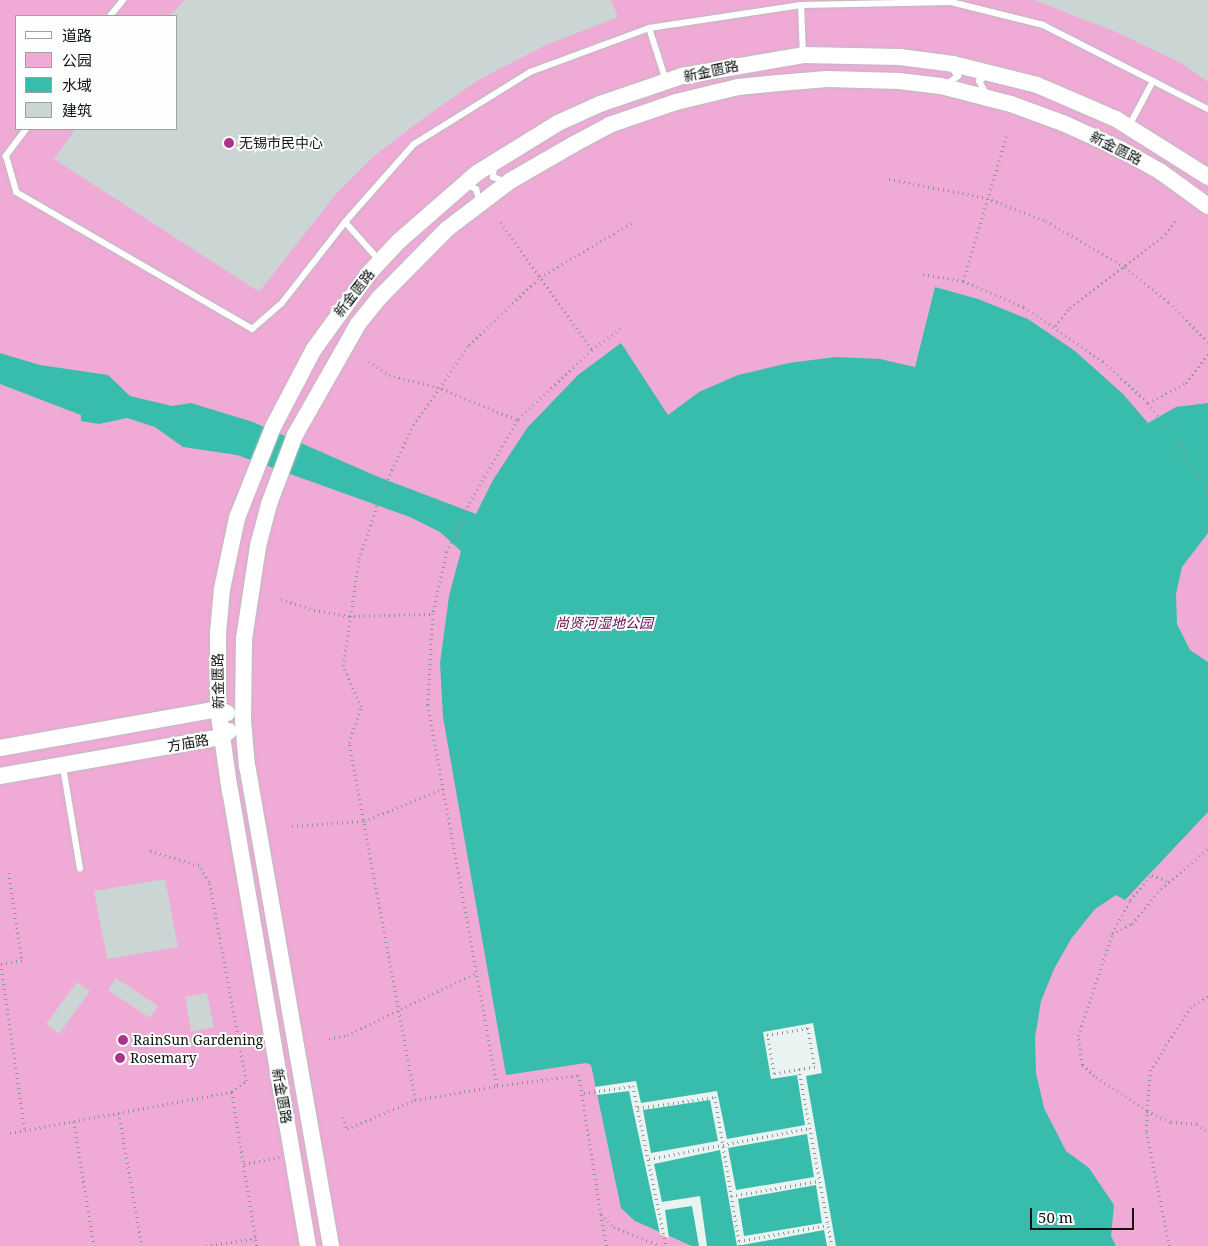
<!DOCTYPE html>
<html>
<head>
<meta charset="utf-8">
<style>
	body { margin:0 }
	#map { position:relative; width:1208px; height:1246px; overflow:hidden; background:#e9f3f1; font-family:"Noto Serif","Noto Sans SC",serif }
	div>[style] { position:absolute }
	.green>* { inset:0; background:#efaad6 }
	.water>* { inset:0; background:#38bdac }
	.pier>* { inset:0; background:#e9f3f1 }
	.building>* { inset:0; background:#cbd5d3 }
	.path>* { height:2.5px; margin-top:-1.25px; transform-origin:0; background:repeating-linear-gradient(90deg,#8e9594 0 1px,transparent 0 5px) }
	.roads { filter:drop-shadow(0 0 1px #b6bfbd) drop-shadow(0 0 1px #b6bfbd) }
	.service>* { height:6px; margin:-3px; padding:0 3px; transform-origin:3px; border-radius:3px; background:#fff }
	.tertiary>* { height:16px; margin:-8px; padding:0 8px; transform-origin:8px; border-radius:8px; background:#fff }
	.dots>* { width:14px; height:14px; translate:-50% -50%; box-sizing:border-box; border:2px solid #fdfffe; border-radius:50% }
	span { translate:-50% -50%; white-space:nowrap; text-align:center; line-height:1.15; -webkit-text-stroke:4px #fdfffe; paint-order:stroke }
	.street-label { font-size:14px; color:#101413 }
	.poi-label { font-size:14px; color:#101413 }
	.left { translate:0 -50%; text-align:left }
	.park-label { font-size:14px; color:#6a0d54; font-style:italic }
	.legend { position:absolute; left:15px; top:15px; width:162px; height:115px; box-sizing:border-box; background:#fdfffe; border:1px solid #9ea1a0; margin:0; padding:6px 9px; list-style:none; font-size:15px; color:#101413 }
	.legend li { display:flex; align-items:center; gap:10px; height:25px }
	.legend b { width:25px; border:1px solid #9ea1a0 }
	.scale { position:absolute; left:1030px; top:1208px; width:104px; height:22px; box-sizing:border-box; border:2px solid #101413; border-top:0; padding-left:6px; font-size:15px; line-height:18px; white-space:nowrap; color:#101413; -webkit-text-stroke:4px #fdfffe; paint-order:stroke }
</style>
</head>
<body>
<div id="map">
	<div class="green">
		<i style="clip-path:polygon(evenodd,0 0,1208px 0,1208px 1246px,0 1246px,0 0,16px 16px,176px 16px,176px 129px,16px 129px,16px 16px)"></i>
	</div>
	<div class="water">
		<i style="clip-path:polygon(935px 287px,978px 299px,1028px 319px,1075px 351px,1123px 394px,1148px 423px,1176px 407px,1208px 403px,1208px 533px,1182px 567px,1176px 594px,1177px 624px,1190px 650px,1208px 662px,1208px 812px,1125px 900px,1116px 895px,1095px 909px,1071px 939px,1054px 969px,1041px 1001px,1035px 1038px,1036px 1073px,1044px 1108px,1066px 1151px,1089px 1168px,1114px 1205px,1111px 1236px,1116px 1246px,692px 1246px,635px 1221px,621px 1208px,591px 1065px,586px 1063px,506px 1075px,443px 717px,440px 663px,449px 596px,461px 551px,440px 532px,410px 517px,237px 455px,183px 447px,155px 427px,127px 418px,99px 424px,81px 421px,81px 415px,0 384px,0 353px,40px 365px,108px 375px,130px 396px,172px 406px,191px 403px,253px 422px,376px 476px,476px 514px,493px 480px,527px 428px,578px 375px,621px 343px,668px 415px,699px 392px,738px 375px,789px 363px,835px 357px,880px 359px,915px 367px)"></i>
	</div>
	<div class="pier">
		<i style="clip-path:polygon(evenodd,813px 1023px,822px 1073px,806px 1076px,836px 1246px,827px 1246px,824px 1230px,737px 1246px,720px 1150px,654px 1164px,662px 1202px,700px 1196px,707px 1246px,699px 1246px,692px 1206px,665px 1210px,669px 1238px,660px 1234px,629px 1091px,597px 1095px,595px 1087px,636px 1081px,641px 1103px,717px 1091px,727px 1139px,805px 1125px,797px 1075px,771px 1079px,763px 1032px,813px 1023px,710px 1100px,718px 1141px,651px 1153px,643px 1110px,710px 1100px,813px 1023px,807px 1134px,814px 1177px,736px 1190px,728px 1148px,807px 1134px,813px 1023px,816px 1185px,822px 1223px,744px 1236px,738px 1199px,816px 1185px)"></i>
	</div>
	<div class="building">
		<i style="clip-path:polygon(185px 0,611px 0,618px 17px,546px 45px,480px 79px,428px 115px,374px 156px,337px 193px,259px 292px,54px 159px,75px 129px,176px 129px,176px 16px,169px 16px)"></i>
		<i style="clip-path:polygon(1034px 0,1208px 0,1208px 82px,1181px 63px,1116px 32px)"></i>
		<i style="clip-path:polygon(165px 879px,178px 947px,107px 959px,94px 891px)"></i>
		<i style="clip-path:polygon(116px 978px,158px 1006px,150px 1018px,108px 990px)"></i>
		<i style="clip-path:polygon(77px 982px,90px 991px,59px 1034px,46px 1024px)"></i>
		<i style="clip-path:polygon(207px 993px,214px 1027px,191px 1032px,185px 997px)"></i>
	</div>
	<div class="path">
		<i style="left:889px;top:179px;width:100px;rotate:11deg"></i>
		<i style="left:987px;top:198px;width:63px;rotate:21.3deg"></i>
		<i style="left:1046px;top:221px;width:91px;rotate:30.2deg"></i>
		<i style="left:1125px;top:267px;width:56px;rotate:38.5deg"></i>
		<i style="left:1169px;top:302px;width:56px;rotate:45.7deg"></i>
		<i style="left:501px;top:222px;width:157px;rotate:54.6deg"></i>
		<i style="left:923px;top:274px;width:41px;rotate:9.9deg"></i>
		<i style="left:963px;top:281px;width:66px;rotate:23.1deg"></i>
		<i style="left:1024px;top:307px;width:96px;rotate:34.4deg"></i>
		<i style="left:1103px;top:361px;width:62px;rotate:43deg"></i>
		<i style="left:1148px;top:403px;width:52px;rotate:52deg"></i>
		<i style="left:1180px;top:444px;width:56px;rotate:59.7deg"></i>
		<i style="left:963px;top:281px;width:154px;rotate:-73.4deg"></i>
		<i style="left:1055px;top:326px;width:23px;rotate:-50deg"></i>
		<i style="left:1070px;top:308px;width:120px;rotate:-37.9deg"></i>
		<i style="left:1165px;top:234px;width:19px;rotate:-51deg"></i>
		<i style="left:621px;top:329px;width:36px;rotate:144deg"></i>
		<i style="left:592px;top:350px;width:102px;rotate:136.6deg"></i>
		<i style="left:518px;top:420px;width:99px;rotate:120.2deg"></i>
		<i style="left:468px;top:506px;width:51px;rotate:114.5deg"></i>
		<i style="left:447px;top:552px;width:64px;rotate:102.7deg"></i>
		<i style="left:433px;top:614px;width:91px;rotate:93.1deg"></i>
		<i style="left:428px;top:705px;width:387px;rotate:79.7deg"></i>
		<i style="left:497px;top:1086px;width:83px;rotate:-7.6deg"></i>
		<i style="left:579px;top:1075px;width:141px;rotate:81deg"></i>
		<i style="left:601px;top:1214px;width:18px;rotate:45deg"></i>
		<i style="left:614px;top:1227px;width:51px;rotate:22deg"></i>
		<i style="left:369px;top:361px;width:24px;rotate:35deg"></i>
		<i style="left:389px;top:375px;width:49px;rotate:14deg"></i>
		<i style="left:437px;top:387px;width:87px;rotate:22.2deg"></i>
		<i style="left:1148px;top:403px;width:43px;rotate:-27.8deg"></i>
		<i style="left:1186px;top:383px;width:36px;rotate:-53deg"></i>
		<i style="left:281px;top:599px;width:35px;rotate:18deg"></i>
		<i style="left:314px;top:610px;width:36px;rotate:10deg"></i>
		<i style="left:349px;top:616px;width:84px;rotate:-1.4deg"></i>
		<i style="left:292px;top:826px;width:72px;rotate:-4deg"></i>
		<i style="left:364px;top:821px;width:85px;rotate:-22.1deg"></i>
		<i style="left:9px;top:873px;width:89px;rotate:81.6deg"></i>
		<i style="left:22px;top:961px;width:21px;rotate:172deg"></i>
		<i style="left:1px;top:964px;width:169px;rotate:81.8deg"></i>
		<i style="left:1112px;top:933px;width:38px;rotate:-61deg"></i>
		<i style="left:1130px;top:900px;width:33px;rotate:-49deg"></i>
		<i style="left:1152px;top:875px;width:18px;rotate:22deg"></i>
		<i style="left:1208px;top:997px;width:20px;rotate:150deg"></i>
		<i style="left:1191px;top:1007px;width:75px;rotate:122.4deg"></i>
		<i style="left:1151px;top:1070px;width:41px;rotate:95.6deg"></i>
		<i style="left:1147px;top:1111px;width:26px;rotate:25deg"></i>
		<i style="left:1171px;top:1122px;width:26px;rotate:4deg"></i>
		<i style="left:1197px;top:1124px;width:14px;rotate:36deg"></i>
		<i style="left:808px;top:1028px;width:40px;rotate:80deg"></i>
		<i style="left:815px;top:1067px;width:42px;rotate:170.3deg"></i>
		<i style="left:774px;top:1074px;width:40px;rotate:-100deg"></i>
		<i style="left:767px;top:1035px;width:42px;rotate:-9.7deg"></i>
		<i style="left:329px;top:1039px;width:18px;rotate:-13deg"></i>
		<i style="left:347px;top:1035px;width:143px;rotate:-25.7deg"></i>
		<i style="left:799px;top:1069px;width:180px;rotate:79.4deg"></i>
		<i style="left:232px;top:1092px;width:156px;rotate:80.8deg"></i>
		<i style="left:584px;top:1093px;width:49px;rotate:-8.1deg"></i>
		<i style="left:633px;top:1086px;width:163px;rotate:78.3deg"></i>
		<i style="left:415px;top:1100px;width:363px;rotate:-100.5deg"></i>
		<i style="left:349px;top:743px;width:38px;rotate:-72deg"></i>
		<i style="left:361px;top:707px;width:45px;rotate:-113.7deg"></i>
		<i style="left:343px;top:666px;width:108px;rotate:-81.5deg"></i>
		<i style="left:359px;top:559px;width:70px;rotate:-71.6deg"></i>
		<i style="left:381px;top:493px;width:75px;rotate:-64.8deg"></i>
		<i style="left:413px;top:425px;width:98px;rotate:-55deg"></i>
		<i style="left:469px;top:345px;width:98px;rotate:-43.8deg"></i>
		<i style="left:540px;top:277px;width:108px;rotate:-30.6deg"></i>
		<i style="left:638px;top:1108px;width:78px;rotate:-8.1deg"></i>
		<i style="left:715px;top:1097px;width:151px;rotate:80.5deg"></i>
		<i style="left:119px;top:1113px;width:135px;rotate:80.2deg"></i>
		<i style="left:343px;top:1117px;width:13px;rotate:72deg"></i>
		<i style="left:347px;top:1129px;width:74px;rotate:-23.1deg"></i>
		<i style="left:415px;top:1100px;width:83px;rotate:-9.7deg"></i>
		<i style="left:74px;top:1122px;width:126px;rotate:80.8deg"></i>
		<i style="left:10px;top:1133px;width:226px;rotate:-10.5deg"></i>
		<i style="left:232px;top:1092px;width:18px;rotate:-38deg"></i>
		<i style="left:246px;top:1081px;width:202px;rotate:-100.5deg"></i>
		<i style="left:209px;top:882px;width:19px;rotate:-122deg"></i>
		<i style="left:199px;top:866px;width:52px;rotate:-163.3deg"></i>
		<i style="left:649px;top:1159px;width:164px;rotate:-10.9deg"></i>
		<i style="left:244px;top:1164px;width:36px;rotate:-11deg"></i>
		<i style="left:731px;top:1196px;width:89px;rotate:-9.7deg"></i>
		<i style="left:601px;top:1215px;width:32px;rotate:79deg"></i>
		<i style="left:739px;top:1241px;width:90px;rotate:-10.2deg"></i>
		<i style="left:206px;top:1246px;width:51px;rotate:-9.1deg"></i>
		<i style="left:1169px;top:1246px;width:117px;rotate:-101.3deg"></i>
		<i style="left:1146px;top:1131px;width:20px;rotate:-87deg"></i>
		<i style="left:1147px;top:1111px;width:64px;rotate:-146.6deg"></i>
		<i style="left:1094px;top:1076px;width:16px;rotate:-137deg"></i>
		<i style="left:1082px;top:1065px;width:29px;rotate:-98deg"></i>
		<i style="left:1078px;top:1036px;width:108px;rotate:-71.6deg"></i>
		<i style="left:1112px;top:934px;width:22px;rotate:-27deg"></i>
		<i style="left:1132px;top:924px;width:45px;rotate:-50.4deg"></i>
		<i style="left:1161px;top:889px;width:62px;rotate:-41.1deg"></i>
	</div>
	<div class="roads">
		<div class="service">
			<i style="left:801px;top:5px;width:49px;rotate:87.7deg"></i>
			<i style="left:110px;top:16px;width:21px;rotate:-51deg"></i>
			<i style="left:649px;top:28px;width:56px;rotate:72.2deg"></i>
			<i style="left:947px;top:84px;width:14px;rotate:-36deg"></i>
			<i style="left:958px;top:76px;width:11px;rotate:-128deg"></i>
			<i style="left:986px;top:94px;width:15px;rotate:-118deg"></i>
			<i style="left:979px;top:81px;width:10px;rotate:-37deg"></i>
			<i style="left:1129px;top:126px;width:51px;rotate:-61.9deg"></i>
			<i style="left:26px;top:129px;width:34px;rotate:127deg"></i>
			<i style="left:6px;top:156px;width:37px;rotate:74deg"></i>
			<i style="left:16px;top:192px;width:273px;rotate:30.1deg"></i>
			<i style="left:252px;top:329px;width:38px;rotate:-41deg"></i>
			<i style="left:281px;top:304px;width:104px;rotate:-52deg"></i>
			<i style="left:345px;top:222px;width:104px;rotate:-48.5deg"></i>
			<i style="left:414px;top:144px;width:137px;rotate:-31.8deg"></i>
			<i style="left:530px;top:72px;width:127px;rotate:-20.3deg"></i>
			<i style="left:649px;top:28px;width:154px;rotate:-8.6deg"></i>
			<i style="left:801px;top:5px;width:150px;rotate:-1.1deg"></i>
			<i style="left:951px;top:2px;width:95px;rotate:14deg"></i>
			<i style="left:1043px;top:25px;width:185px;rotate:27deg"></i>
			<i style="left:494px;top:165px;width:12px;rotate:95deg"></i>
			<i style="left:493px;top:177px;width:12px;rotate:20deg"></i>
			<i style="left:467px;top:185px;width:10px;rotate:24deg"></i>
			<i style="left:476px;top:189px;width:15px;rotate:74deg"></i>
			<i style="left:345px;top:222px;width:51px;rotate:48.2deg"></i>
			<i style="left:63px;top:767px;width:103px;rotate:80.5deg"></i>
		</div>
		<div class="tertiary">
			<i style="left:0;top:748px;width:221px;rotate:-10.1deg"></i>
			<i style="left:218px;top:709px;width:10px;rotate:24deg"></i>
			<i style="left:0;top:776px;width:225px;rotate:-10deg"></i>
			<i style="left:222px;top:737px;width:9px;rotate:-41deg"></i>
			<i style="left:308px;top:1246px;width:461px;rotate:-99.7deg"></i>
			<i style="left:230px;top:792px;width:84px;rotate:-98.2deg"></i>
			<i style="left:218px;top:709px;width:76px;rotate:-90deg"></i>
			<i style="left:218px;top:633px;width:44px;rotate:-84.8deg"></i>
			<i style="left:222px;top:589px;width:73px;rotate:-78.1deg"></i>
			<i style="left:237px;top:518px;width:98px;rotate:-68.4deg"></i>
			<i style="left:273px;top:427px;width:88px;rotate:-62.3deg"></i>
			<i style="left:314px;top:349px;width:95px;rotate:-54deg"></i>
			<i style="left:370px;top:272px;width:42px;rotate:-46.9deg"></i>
			<i style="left:399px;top:241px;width:103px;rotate:-41.1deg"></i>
			<i style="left:477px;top:173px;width:95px;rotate:-31.7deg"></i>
			<i style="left:558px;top:123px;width:46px;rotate:-24.3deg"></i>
			<i style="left:600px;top:104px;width:87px;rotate:-18.9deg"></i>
			<i style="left:682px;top:76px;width:123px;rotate:-9.8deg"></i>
			<i style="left:803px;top:55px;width:97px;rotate:1.2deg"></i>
			<i style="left:900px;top:57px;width:53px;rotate:7.5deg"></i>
			<i style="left:953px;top:64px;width:87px;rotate:14deg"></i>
			<i style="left:1037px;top:85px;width:86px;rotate:23.3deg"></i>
			<i style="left:1116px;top:119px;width:109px;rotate:32.2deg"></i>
			<i style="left:331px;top:1246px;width:486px;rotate:-99.9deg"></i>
			<i style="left:247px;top:767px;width:47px;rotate:-94.9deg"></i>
			<i style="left:243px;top:720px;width:81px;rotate:-89.3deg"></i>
			<i style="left:244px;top:639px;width:94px;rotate:-81.4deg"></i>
			<i style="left:258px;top:546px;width:43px;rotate:-75.3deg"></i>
			<i style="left:269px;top:504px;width:74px;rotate:-69.4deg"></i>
			<i style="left:295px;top:435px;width:128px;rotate:-60.4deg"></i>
			<i style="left:358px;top:324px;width:35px;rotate:-51deg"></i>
			<i style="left:380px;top:297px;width:95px;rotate:-45.4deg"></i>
			<i style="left:447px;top:229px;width:79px;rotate:-37.3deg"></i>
			<i style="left:510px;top:181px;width:74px;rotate:-30deg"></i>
			<i style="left:574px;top:144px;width:40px;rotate:-28deg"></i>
			<i style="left:609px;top:125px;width:71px;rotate:-18.9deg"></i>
			<i style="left:676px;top:102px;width:64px;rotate:-13.6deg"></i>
			<i style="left:738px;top:87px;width:41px;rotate:-5.6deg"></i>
			<i style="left:779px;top:83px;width:48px;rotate:-4.8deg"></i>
			<i style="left:827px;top:79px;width:72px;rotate:1.6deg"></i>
			<i style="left:899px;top:81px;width:42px;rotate:6.8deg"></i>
			<i style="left:941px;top:86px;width:72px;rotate:14.4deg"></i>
			<i style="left:1011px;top:104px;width:55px;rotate:20.1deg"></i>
			<i style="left:1063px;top:123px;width:65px;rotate:24.6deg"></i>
			<i style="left:1122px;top:150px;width:45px;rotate:29.4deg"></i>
			<i style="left:1161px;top:172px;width:58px;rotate:35.9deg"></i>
		</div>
	</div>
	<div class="dots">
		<i style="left:229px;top:143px;background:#ab348b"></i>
		<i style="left:123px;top:1040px;background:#ab348b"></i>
		<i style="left:120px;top:1058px;background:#ab348b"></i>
	</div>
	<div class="street-label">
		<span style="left:711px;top:71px;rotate:-12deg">新金匮路</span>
		<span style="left:1116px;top:148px;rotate:27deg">新金匮路</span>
		<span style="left:354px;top:293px;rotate:-52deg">新金匮路</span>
		<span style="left:218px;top:681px;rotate:-91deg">新金匮路</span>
		<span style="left:188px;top:743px;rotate:-10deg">方庙路</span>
		<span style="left:282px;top:1096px;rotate:80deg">新金匮路</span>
	</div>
	<div class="poi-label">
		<span class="left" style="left:239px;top:143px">无锡市民中心</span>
		<span class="left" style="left:133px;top:1040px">RainSun Gardening</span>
		<span class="left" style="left:130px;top:1058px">Rosemary</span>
	</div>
	<div class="park-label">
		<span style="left:604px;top:623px">尚贤河湿地公园</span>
	</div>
	<ul class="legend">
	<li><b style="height:6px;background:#fff"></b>道路</li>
	<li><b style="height:14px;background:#efaad6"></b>公园</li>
	<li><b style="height:14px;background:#38bdac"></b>水域</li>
	<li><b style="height:14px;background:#cbd5d3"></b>建筑</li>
	</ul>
	<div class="scale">50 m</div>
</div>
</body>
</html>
